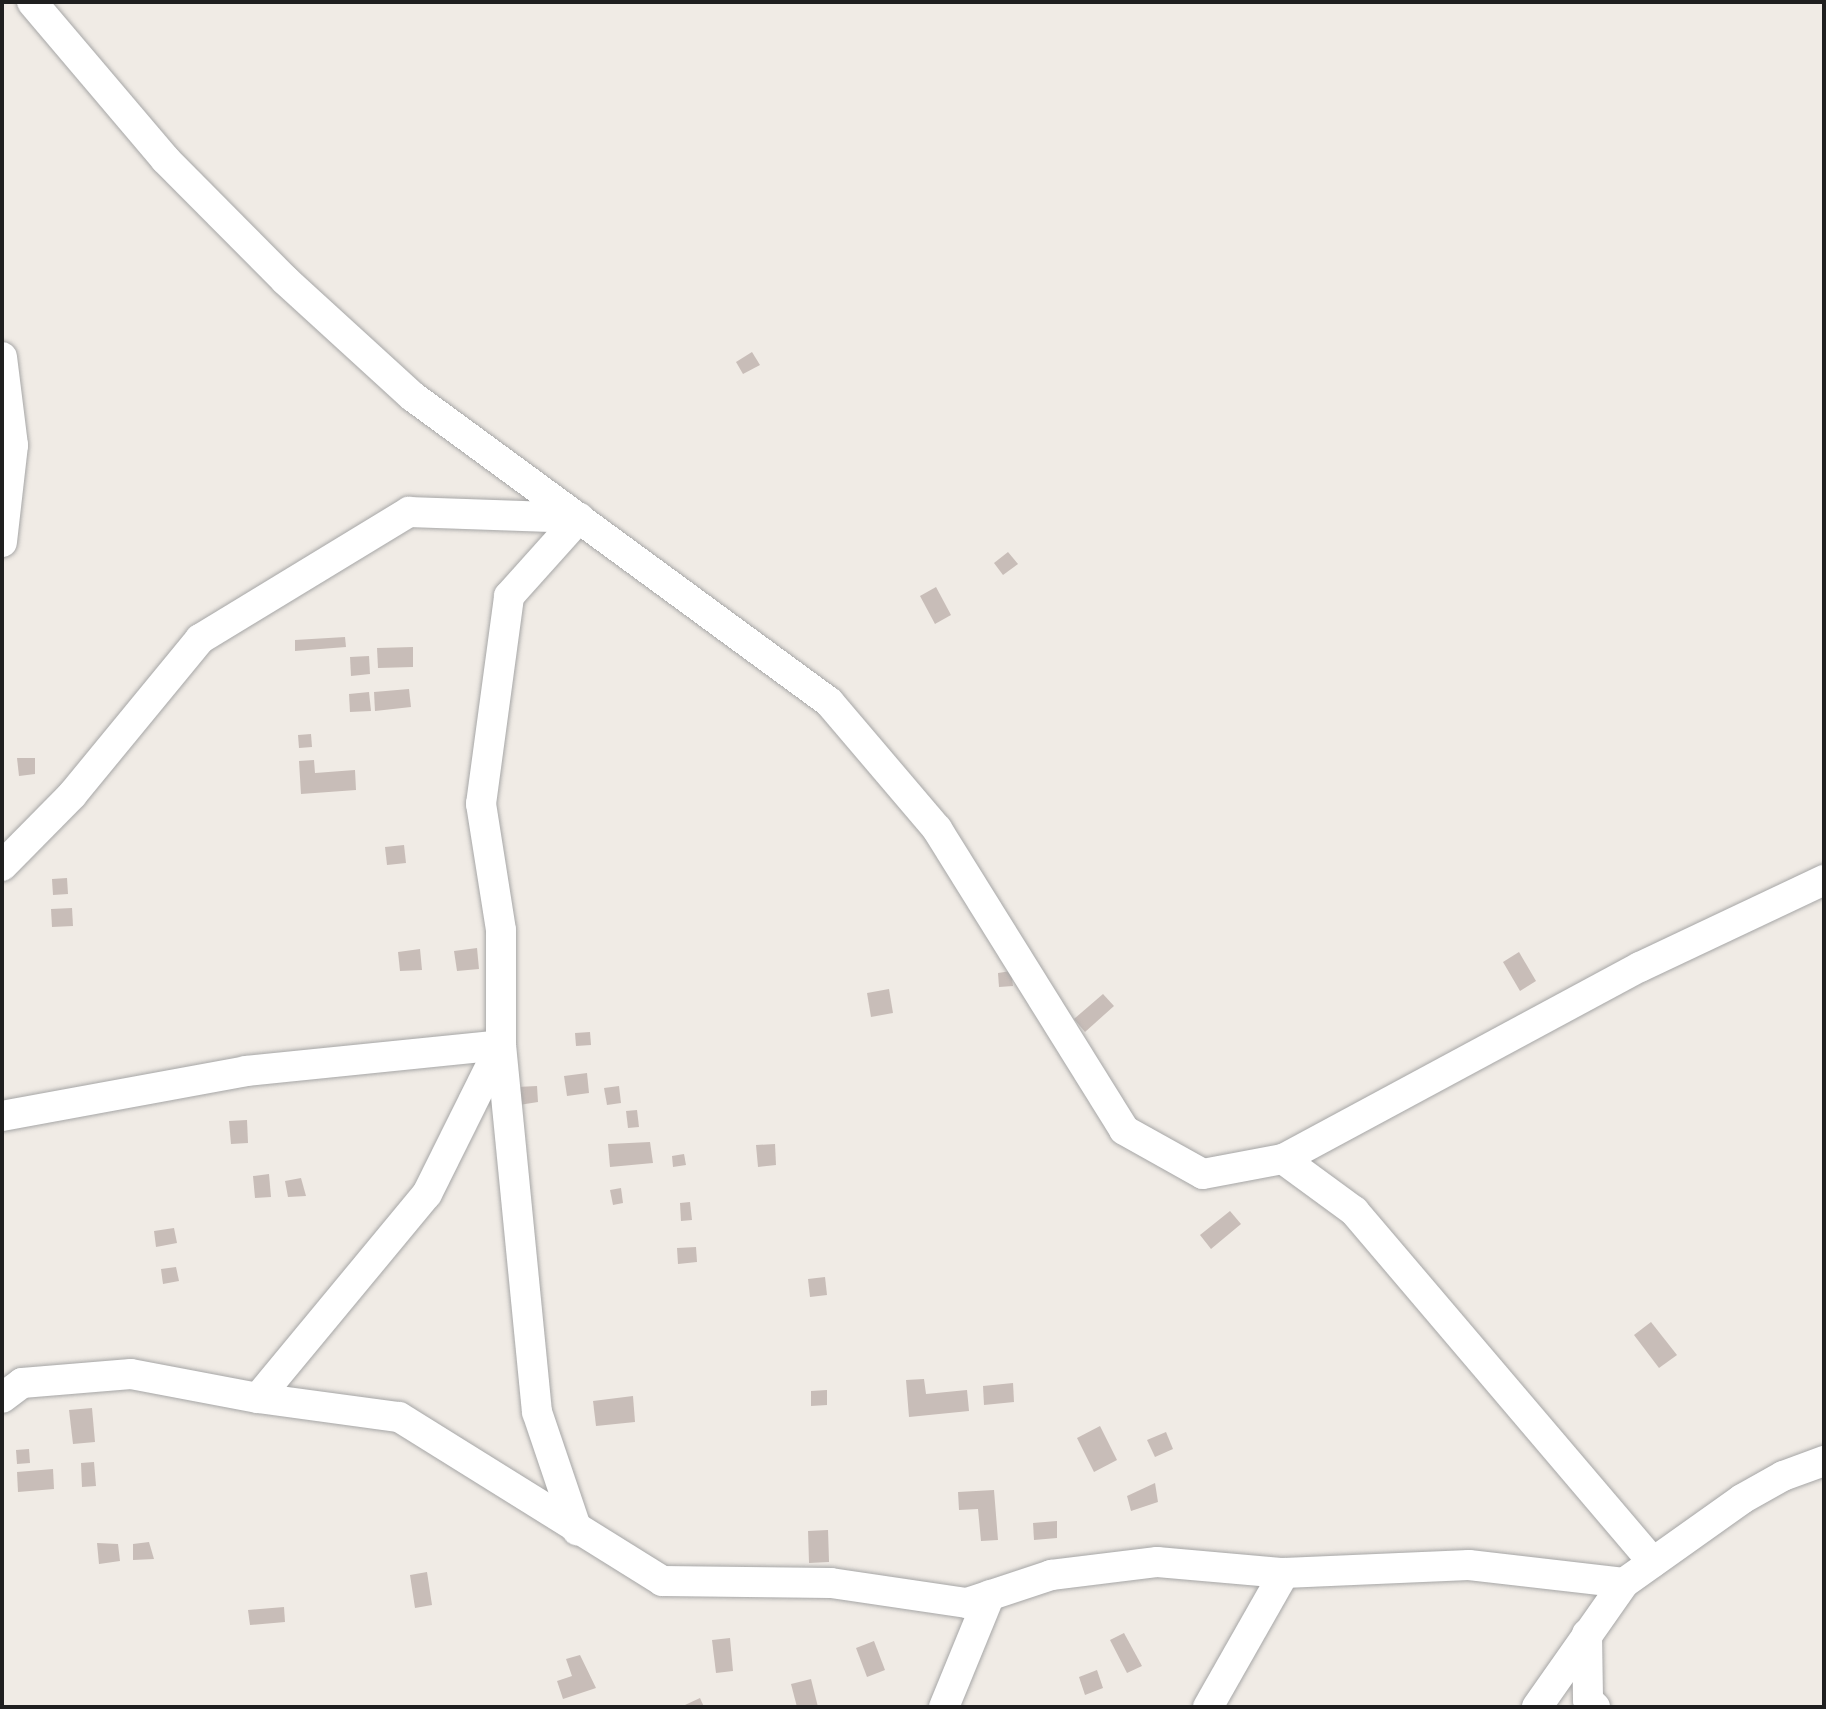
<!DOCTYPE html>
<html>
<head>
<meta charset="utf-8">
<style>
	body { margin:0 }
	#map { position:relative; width:1826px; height:1709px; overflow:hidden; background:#f0ebe5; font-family:"DM Sans",sans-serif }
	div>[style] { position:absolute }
	.building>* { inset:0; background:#c8bdb8 }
	.roads { filter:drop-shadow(0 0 2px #a6a6a6) drop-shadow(0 0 2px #a6a6a6) }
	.minor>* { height:30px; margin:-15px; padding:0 15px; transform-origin:15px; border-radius:15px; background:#fff }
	span { translate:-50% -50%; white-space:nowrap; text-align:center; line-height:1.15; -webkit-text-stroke:6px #fff; paint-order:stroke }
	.frame { position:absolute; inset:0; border:4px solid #1f1f1f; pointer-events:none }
</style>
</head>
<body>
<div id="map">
	<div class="building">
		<i style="clip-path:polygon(752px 352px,760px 365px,743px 374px,736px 362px)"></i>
		<i style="clip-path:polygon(1008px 552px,1018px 564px,1003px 575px,994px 563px)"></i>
		<i style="clip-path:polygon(936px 587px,951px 615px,935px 624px,920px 596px)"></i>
		<i style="clip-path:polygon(345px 637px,346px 647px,295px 651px,295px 640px)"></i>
		<i style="clip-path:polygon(413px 647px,413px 667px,378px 668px,377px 648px)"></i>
		<i style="clip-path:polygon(369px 656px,370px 674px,351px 676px,350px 657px)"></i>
		<i style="clip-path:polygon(409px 689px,411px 707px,375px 711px,374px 692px)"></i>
		<i style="clip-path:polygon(369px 692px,371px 711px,350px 712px,349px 694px)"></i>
		<i style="clip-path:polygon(311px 734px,312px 747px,299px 748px,298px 735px)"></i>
		<i style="clip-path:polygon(17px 758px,35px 758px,35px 774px,19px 776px)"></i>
		<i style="clip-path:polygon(314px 760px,315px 773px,355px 770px,356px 790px,301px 794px,299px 761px)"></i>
		<i style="clip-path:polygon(404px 845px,406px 863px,387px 865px,385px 847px)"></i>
		<i style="clip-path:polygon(67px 878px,68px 894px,53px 895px,52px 879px)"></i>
		<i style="clip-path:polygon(72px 908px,73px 926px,52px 927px,51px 909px)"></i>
		<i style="clip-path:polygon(477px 948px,479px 969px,457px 971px,454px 951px)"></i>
		<i style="clip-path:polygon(420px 949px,422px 970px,400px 971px,398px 952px)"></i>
		<i style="clip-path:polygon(1519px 952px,1536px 981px,1520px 991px,1503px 962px)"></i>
		<i style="clip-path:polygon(1011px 971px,1013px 986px,999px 987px,998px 973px)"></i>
		<i style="clip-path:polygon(889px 989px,893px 1013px,871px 1017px,867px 993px)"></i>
		<i style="clip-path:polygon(1103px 994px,1114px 1006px,1085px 1032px,1074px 1019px)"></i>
		<i style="clip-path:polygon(590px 1032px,591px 1045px,576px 1046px,575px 1033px)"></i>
		<i style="clip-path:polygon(587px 1073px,589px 1093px,567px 1096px,564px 1076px)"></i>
		<i style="clip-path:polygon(537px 1086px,538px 1102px,519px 1105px,517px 1087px)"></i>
		<i style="clip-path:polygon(619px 1086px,621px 1103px,607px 1105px,604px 1088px)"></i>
		<i style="clip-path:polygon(637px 1110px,639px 1127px,628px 1128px,626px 1111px)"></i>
		<i style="clip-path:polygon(247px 1120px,248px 1143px,231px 1144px,229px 1121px)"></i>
		<i style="clip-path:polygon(650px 1142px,653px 1163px,610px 1167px,608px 1144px)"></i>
		<i style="clip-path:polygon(775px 1144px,776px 1165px,758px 1167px,756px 1145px)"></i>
		<i style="clip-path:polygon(684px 1154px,686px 1165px,673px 1167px,672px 1156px)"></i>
		<i style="clip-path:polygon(269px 1174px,271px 1197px,255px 1198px,253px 1176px)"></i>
		<i style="clip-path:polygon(301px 1178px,306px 1196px,288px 1197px,285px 1181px)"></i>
		<i style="clip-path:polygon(621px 1188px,623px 1203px,613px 1205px,610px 1190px)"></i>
		<i style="clip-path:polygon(690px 1202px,692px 1220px,681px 1221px,680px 1203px)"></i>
		<i style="clip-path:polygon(1230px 1211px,1241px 1224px,1211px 1249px,1200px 1235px)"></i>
		<i style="clip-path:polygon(174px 1228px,177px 1243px,156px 1247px,154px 1231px)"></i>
		<i style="clip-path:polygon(696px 1247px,697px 1262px,678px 1264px,677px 1248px)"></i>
		<i style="clip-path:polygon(176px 1267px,179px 1281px,163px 1284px,161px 1269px)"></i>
		<i style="clip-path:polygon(825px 1277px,827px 1295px,810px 1297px,808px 1279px)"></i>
		<i style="clip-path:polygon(1651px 1322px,1677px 1355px,1659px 1368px,1634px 1335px)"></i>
		<i style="clip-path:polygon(924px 1379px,926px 1394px,967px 1390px,969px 1411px,909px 1417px,906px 1380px)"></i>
		<i style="clip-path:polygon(1013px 1383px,1014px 1402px,984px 1405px,983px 1386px)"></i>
		<i style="clip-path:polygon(827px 1390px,827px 1405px,811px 1406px,811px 1391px)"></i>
		<i style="clip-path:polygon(633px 1396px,635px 1422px,596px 1426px,593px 1401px)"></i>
		<i style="clip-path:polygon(92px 1408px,95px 1442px,73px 1444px,69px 1410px)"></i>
		<i style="clip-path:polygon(1100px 1426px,1117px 1460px,1094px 1472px,1077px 1438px)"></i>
		<i style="clip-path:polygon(1166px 1432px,1173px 1449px,1155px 1457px,1147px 1440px)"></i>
		<i style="clip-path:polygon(29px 1449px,30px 1463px,17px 1464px,16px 1450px)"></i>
		<i style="clip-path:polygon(94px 1462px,96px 1486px,82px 1487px,81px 1463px)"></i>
		<i style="clip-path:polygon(53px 1469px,54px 1489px,18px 1492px,17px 1472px)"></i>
		<i style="clip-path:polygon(1155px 1483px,1158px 1502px,1131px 1511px,1127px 1496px)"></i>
		<i style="clip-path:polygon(994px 1490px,998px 1540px,981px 1541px,978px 1509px,959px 1510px,958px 1492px)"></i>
		<i style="clip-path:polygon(1057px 1521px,1057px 1538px,1034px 1540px,1033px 1523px)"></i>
		<i style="clip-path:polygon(828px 1530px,829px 1562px,809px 1563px,808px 1531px)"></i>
		<i style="clip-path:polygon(149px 1542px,154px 1559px,133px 1560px,133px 1544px)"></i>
		<i style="clip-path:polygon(97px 1543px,118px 1544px,120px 1561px,99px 1564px)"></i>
		<i style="clip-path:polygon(427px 1572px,432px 1605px,415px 1608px,410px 1575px)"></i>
		<i style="clip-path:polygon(284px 1607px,285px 1622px,250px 1625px,248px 1610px)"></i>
		<i style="clip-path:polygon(1124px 1633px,1142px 1666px,1127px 1673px,1110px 1640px)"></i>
		<i style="clip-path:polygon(730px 1638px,733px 1671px,716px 1673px,712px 1640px)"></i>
		<i style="clip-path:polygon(874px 1641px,885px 1670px,867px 1677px,856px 1648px)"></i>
		<i style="clip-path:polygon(580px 1655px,596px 1688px,563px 1699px,557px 1681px,572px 1676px,566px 1659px)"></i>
		<i style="clip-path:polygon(1097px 1670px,1103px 1688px,1085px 1695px,1079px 1677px)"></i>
		<i style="clip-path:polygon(811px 1679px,818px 1707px,797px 1707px,791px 1684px)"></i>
		<i style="clip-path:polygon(700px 1698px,704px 1707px,686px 1707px,685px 1705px)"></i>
	</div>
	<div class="roads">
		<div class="minor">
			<i style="left:32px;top:2px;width:206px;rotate:49.7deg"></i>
			<i style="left:165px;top:159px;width:170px;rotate:45.2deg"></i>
			<i style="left:285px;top:280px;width:172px;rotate:42.4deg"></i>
			<i style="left:412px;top:396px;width:517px;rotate:36.27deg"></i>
			<i style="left:829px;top:702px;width:167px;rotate:49.6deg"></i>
			<i style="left:937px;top:829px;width:354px;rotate:58.1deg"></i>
			<i style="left:1124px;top:1130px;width:90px;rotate:29.1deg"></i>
			<i style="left:1203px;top:1174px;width:81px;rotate:-10.6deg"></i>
			<i style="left:1283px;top:1159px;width:405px;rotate:-28.3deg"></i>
			<i style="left:1640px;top:967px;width:204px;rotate:-25.3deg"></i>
			<i style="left:2px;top:357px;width:89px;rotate:82.9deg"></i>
			<i style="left:13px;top:445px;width:98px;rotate:96.5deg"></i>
			<i style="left:2px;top:866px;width:100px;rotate:-45.4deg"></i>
			<i style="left:72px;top:795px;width:202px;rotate:-50.6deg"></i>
			<i style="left:200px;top:639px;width:245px;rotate:-31.3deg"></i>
			<i style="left:409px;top:512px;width:170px;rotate:2deg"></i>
			<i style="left:2px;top:1116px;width:248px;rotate:-10.4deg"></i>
			<i style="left:246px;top:1071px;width:256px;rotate:-5.8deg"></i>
			<i style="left:501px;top:1045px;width:115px;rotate:-90deg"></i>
			<i style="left:501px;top:930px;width:128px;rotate:-99deg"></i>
			<i style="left:481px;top:804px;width:210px;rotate:-82.3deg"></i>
			<i style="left:509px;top:596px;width:105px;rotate:-48.1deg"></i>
			<i style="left:1283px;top:1159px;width:88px;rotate:36.2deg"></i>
			<i style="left:1354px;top:1211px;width:461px;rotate:49.6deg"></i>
			<i style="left:2px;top:1398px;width:25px;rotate:-37deg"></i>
			<i style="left:22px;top:1383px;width:109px;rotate:-4.7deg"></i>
			<i style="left:131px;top:1374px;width:129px;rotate:10.7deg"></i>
			<i style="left:258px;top:1398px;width:142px;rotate:7.7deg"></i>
			<i style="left:399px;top:1417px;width:310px;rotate:31.9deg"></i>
			<i style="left:662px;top:1581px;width:169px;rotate:0.7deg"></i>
			<i style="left:831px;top:1583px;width:137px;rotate:8.4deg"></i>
			<i style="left:967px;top:1603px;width:89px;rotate:-18.4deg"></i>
			<i style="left:1051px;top:1575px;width:107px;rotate:-7deg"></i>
			<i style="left:1157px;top:1562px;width:127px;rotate:5deg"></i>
			<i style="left:1284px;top:1573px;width:185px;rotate:-2.5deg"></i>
			<i style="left:1469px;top:1565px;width:156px;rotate:6.6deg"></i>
			<i style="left:258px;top:1398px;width:265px;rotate:-50.4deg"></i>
			<i style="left:427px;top:1194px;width:166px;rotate:-63.6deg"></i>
			<i style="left:501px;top:1045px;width:369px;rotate:84.4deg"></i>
			<i style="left:537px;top:1412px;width:125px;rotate:71.3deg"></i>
			<i style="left:1587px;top:1634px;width:66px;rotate:89.1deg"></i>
			<i style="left:1588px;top:1700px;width:10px;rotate:45deg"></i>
			<i style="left:944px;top:1707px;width:121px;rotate:-67.7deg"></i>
			<i style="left:1208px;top:1707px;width:154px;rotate:-60.4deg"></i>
			<i style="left:1537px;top:1707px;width:151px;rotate:-54.9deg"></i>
			<i style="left:1624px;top:1583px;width:145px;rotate:-35.4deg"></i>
			<i style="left:1742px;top:1499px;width:47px;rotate:-29.3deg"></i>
			<i style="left:1783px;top:1476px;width:44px;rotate:-20.1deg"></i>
		</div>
	</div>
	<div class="frame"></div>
</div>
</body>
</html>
